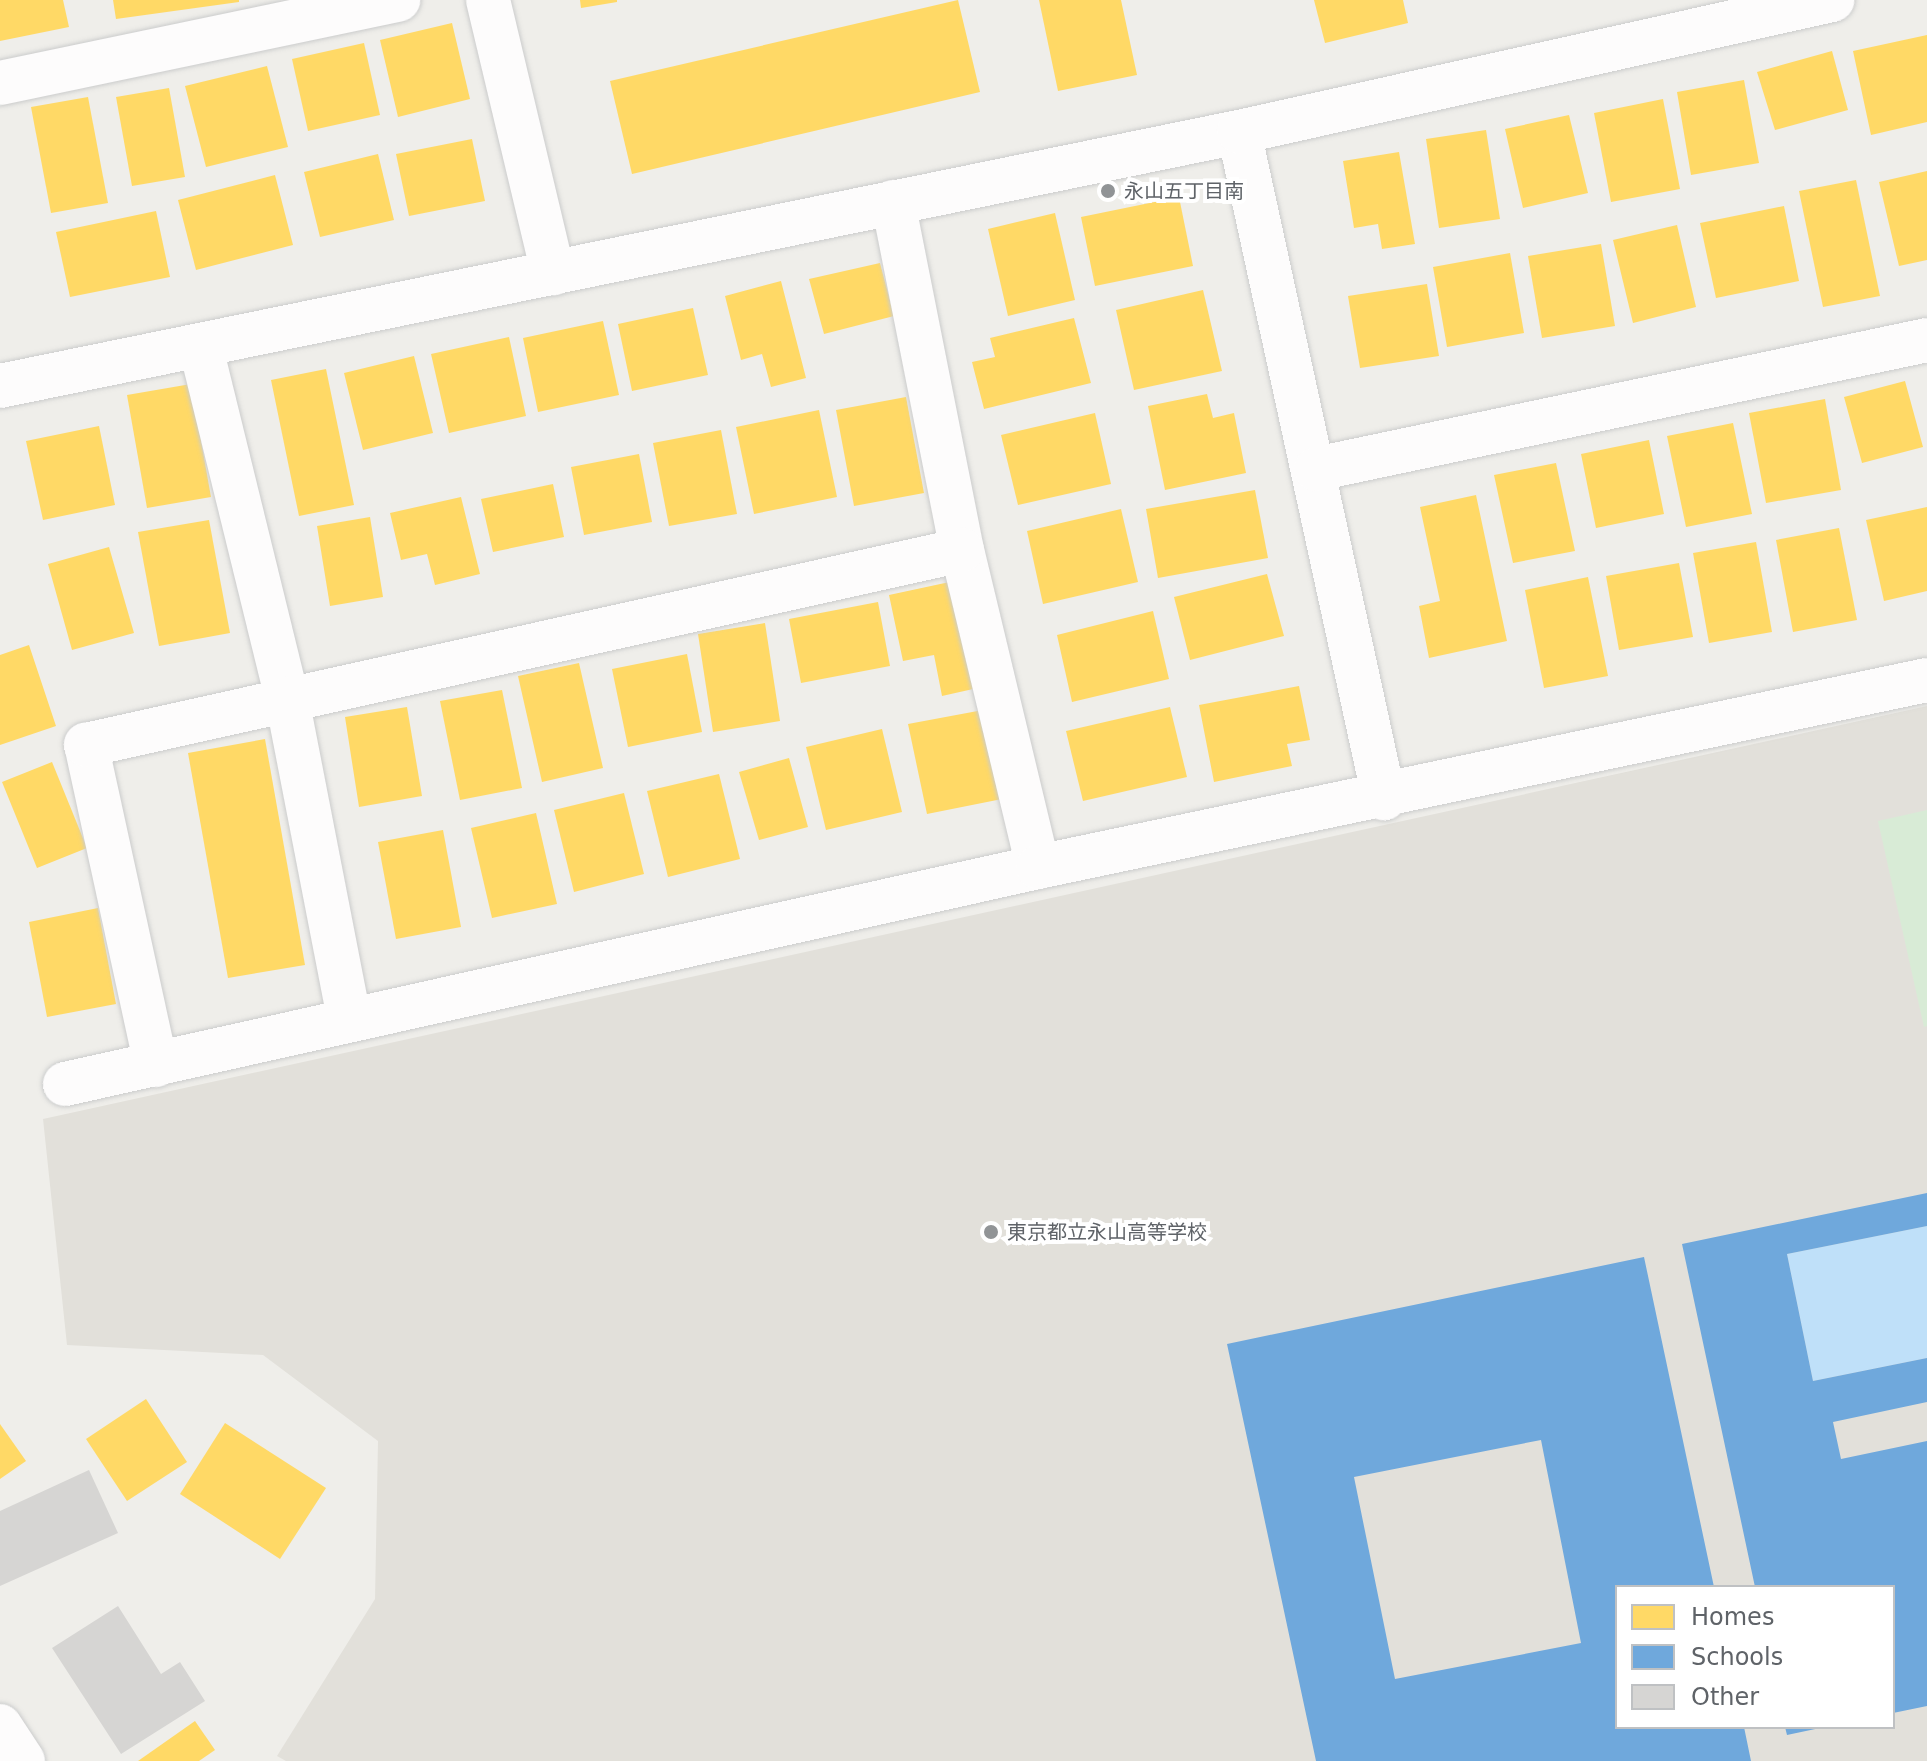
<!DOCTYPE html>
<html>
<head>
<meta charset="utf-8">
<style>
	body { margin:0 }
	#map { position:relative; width:1927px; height:1761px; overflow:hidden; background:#efeeea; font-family:"DejaVu Sans","Noto Sans JP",sans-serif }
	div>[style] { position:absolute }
	.education>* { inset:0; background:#e2e0da }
	.green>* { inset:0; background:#d8ebd6 }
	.water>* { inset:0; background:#bfe0f9 }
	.homes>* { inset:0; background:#ffd966 }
	.schools>* { inset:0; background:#6fa8dc }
	.building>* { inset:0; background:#d6d5d3 }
	.roads { filter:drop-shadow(0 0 2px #cbcccc) drop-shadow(0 0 2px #cbcccc) }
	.minor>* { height:44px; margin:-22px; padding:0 22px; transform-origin:22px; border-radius:22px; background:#fdfcfc }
	.dots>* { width:22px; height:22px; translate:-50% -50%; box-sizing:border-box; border:4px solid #fff; border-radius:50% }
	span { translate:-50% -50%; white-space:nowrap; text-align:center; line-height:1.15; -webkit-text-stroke:8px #fff; paint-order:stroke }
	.poi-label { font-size:20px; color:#5f6368 }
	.left { translate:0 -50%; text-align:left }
	.legend { position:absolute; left:1615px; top:1585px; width:280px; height:144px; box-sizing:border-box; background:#fff; border:2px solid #bfc1c3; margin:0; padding:10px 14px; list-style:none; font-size:24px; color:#5f6368 }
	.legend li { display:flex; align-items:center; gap:16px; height:40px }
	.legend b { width:40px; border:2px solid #bfc1c3 }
</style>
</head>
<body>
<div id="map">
	<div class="education">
		<i style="clip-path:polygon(evenodd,1927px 706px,1927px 1761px,286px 1761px,277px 1756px,375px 1599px,378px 1441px,263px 1355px,67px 1345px,43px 1119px,1927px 706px,1617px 1587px,1893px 1587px,1893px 1727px,1617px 1727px,1617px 1587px)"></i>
	</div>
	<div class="green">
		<i style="clip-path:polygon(1927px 810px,1927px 1026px,1924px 1027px,1878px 821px)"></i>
	</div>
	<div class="water">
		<i style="clip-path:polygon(1927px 1226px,1927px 1358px,1813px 1381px,1787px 1254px)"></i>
	</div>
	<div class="homes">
		<i style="clip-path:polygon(0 0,63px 0,69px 27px,0 41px)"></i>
		<i style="clip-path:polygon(113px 0,239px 0,239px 2px,116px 19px)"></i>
		<i style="clip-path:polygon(580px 0,617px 0,617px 2px,581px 8px)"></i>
		<i style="clip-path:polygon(958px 0,980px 92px,632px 174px,610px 81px)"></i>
		<i style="clip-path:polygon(1039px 0,1121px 0,1137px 75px,1058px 91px)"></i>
		<i style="clip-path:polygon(1314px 0,1403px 0,1408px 23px,1325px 43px)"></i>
		<i style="clip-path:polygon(452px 23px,470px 99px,398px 117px,380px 40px)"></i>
		<i style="clip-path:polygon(1927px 35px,1927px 122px,1871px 135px,1853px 51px)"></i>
		<i style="clip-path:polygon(364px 43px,380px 115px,308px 131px,292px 59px)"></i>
		<i style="clip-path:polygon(1832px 51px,1848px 110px,1775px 130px,1757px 72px)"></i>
		<i style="clip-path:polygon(267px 66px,288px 147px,206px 167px,185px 86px)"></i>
		<i style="clip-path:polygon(1744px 80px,1759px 163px,1691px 175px,1677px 92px)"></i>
		<i style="clip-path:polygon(169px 88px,185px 177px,132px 186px,116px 97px)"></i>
		<i style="clip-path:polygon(88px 97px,108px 203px,51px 213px,31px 107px)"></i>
		<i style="clip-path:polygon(1663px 99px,1680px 189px,1611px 202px,1594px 113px)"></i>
		<i style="clip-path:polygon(1569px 115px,1588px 193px,1523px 208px,1505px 129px)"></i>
		<i style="clip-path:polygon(1486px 130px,1500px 219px,1439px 228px,1426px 139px)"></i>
		<i style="clip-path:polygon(472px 139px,485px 201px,409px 216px,396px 154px)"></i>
		<i style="clip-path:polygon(1399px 152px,1415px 244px,1382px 249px,1378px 224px,1354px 228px,1343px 161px)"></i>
		<i style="clip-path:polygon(378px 154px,394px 220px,320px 237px,304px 172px)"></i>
		<i style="clip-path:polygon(1927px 171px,1927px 260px,1899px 266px,1879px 182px)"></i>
		<i style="clip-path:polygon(275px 175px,293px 245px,196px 270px,178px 200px)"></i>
		<i style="clip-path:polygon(1856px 180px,1880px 296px,1823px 307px,1799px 191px)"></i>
		<i style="clip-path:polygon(1179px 197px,1193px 266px,1095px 286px,1081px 217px)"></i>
		<i style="clip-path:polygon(1784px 206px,1799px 281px,1716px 298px,1700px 223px)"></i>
		<i style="clip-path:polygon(156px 211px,170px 277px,70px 297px,56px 232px)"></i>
		<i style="clip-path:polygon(1055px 213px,1075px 300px,1008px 316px,988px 229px)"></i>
		<i style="clip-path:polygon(1677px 225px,1696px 307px,1633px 323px,1613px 240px)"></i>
		<i style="clip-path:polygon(1601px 244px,1615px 326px,1542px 338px,1528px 256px)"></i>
		<i style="clip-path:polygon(1510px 253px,1524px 333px,1447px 347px,1433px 267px)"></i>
		<i style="clip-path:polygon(880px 263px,894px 316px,824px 334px,809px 279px)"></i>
		<i style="clip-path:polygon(781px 281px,806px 378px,771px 387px,762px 354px,741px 360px,725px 296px)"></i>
		<i style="clip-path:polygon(1427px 284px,1439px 356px,1360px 368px,1348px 296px)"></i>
		<i style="clip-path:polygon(1203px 290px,1222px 371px,1134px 390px,1116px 310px)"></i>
		<i style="clip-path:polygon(693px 308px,708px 375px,632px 391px,618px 324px)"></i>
		<i style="clip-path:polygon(1074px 318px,1091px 383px,984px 409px,972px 362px,995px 357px,990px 338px)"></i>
		<i style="clip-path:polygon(603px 321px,619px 395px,538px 412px,523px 338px)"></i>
		<i style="clip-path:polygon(509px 337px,526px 416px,449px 433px,431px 354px)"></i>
		<i style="clip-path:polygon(414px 356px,433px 433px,363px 450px,344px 373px)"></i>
		<i style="clip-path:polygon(326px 369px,354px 505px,299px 516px,271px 380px)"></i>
		<i style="clip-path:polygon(1905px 381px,1923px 447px,1862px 463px,1844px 397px)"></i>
		<i style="clip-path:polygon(191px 384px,211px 497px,147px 508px,127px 395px)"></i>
		<i style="clip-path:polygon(1207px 394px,1213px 418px,1234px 413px,1246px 473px,1165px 490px,1148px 406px)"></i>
		<i style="clip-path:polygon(906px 397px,924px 493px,854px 506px,836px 410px)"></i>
		<i style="clip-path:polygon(1825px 399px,1841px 490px,1766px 503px,1749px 413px)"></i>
		<i style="clip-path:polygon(819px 410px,837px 497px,754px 514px,736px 427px)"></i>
		<i style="clip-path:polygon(1095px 413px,1111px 484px,1018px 505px,1001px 435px)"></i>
		<i style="clip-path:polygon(1733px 423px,1752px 514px,1686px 527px,1667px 436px)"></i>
		<i style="clip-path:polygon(99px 426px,115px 505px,43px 520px,26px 441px)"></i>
		<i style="clip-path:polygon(721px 430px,737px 514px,669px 526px,653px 443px)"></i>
		<i style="clip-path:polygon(1649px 440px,1664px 514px,1596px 528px,1581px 454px)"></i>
		<i style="clip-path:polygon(639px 454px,652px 522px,584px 535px,571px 467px)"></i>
		<i style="clip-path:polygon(1556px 463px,1575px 551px,1513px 563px,1494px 475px)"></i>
		<i style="clip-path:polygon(553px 484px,564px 537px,493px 552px,481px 499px)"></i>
		<i style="clip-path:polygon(1255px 490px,1268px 558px,1158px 578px,1146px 509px)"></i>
		<i style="clip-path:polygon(1476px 495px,1507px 641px,1429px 658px,1419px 606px,1440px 601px,1420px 507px)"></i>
		<i style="clip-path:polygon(461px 497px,480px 574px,435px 585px,427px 554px,401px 560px,390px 513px)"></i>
		<i style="clip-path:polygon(1927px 507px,1927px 591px,1884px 601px,1866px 520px)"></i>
		<i style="clip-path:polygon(1121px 509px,1138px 582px,1043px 604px,1027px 531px)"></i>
		<i style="clip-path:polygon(370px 517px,383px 597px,330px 606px,317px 526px)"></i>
		<i style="clip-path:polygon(209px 520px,230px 633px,159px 646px,138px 532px)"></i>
		<i style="clip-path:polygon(1839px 528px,1857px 620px,1793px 632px,1776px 540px)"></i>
		<i style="clip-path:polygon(1756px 542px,1772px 632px,1709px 643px,1693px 553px)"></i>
		<i style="clip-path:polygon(109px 547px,134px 633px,72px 650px,48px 564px)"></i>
		<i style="clip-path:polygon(1679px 563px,1693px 637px,1619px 650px,1606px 576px)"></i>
		<i style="clip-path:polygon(1267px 574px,1284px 636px,1190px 660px,1174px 597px)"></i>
		<i style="clip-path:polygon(1588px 577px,1608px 676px,1544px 688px,1525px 590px)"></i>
		<i style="clip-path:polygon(959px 580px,982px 687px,942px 696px,934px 655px,903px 661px,889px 595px)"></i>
		<i style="clip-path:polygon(878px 602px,890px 666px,801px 683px,789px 619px)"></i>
		<i style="clip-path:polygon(1153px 611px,1169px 679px,1072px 702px,1057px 635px)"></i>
		<i style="clip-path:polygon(765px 623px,780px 721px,713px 732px,698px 634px)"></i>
		<i style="clip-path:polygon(29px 645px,56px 726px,0 745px,0 655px)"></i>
		<i style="clip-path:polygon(687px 654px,702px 732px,628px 747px,612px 669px)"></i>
		<i style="clip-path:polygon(579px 663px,603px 768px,542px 782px,518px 676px)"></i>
		<i style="clip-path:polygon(1299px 686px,1310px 740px,1287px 744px,1292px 766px,1214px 782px,1199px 705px)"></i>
		<i style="clip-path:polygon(502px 690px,522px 788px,460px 800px,440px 701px)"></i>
		<i style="clip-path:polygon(407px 707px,422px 796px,359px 807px,345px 717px)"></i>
		<i style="clip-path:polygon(1170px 707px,1187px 777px,1083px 801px,1066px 731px)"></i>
		<i style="clip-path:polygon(983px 710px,1002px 799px,927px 814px,908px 724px)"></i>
		<i style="clip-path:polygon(882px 729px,902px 812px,826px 830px,806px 747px)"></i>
		<i style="clip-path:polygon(265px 739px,305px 965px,228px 978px,188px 753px)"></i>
		<i style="clip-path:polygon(789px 758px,808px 827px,759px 840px,739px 772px)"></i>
		<i style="clip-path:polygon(52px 762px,87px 848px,37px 868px,2px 782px)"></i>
		<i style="clip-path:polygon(719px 774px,740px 859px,668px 877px,647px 791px)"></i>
		<i style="clip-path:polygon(624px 793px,644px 874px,574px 892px,554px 810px)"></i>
		<i style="clip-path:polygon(536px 813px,557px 904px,492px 918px,471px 828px)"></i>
		<i style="clip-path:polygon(443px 830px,461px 927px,396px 939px,378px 842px)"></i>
		<i style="clip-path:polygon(98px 908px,116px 1004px,47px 1017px,29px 922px)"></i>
		<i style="clip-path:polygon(146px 1399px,187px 1462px,127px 1501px,86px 1439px)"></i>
		<i style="clip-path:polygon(225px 1423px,326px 1488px,280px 1559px,180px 1494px)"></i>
		<i style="clip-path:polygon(0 1424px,26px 1461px,0 1479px)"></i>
		<i style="clip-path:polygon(195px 1721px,215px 1750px,199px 1761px,138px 1761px)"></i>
	</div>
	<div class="schools">
		<i style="clip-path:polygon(1927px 1193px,1927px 1226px,1787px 1254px,1813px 1381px,1927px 1358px,1927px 1402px,1833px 1422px,1841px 1459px,1927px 1441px,1927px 1706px,1893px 1713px,1893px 1587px,1755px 1587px,1682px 1244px)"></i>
		<i style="clip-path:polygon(evenodd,1644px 1257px,1714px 1587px,1617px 1587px,1617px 1727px,1744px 1727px,1751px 1761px,1316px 1761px,1227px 1344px,1644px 1257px,1541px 1440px,1581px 1643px,1395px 1679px,1354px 1477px,1541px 1440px)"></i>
		<i style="clip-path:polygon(1785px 1727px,1820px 1727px,1820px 1728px,1787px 1735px)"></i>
	</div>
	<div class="building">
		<i style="clip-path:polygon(89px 1470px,118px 1533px,0 1586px,0 1511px)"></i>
		<i style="clip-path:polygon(118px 1606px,161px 1674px,180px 1662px,205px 1701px,121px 1754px,52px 1648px)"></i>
	</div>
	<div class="roads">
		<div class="minor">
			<i style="left:488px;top:0;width:281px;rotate:76.6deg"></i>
			<i style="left:0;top:83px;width:407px;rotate:-11.8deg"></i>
			<i style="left:1239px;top:132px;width:682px;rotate:77.72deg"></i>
			<i style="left:893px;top:202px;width:355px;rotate:78.8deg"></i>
			<i style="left:962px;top:550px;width:326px;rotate:76.5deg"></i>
			<i style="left:201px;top:348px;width:361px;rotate:76.2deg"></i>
			<i style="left:287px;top:699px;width:326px;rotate:79deg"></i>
			<i style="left:0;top:386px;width:1265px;rotate:-11.59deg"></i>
			<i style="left:1239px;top:132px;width:608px;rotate:-12.55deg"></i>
			<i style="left:1316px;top:469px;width:624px;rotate:-11.92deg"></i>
			<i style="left:156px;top:1065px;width:328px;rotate:-102.3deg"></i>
			<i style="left:86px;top:745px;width:897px;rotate:-12.55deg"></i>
			<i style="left:65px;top:1084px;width:997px;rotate:-12.57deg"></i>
			<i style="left:1038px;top:867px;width:908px;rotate:-11.88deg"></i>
			<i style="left:0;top:1726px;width:42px;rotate:56.7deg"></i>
		</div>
	</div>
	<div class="dots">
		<i style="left:1108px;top:191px;background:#919496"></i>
		<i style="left:991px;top:1232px;background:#919496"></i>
	</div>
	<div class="poi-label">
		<span class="left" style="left:1124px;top:191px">永山五丁目南</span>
		<span class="left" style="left:1007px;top:1232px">東京都立永山高等学校</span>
	</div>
	<ul class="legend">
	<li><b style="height:22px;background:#ffd966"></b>Homes</li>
	<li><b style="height:22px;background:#6fa8dc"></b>Schools</li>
	<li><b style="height:22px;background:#d6d5d3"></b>Other</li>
	</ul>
</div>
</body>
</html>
